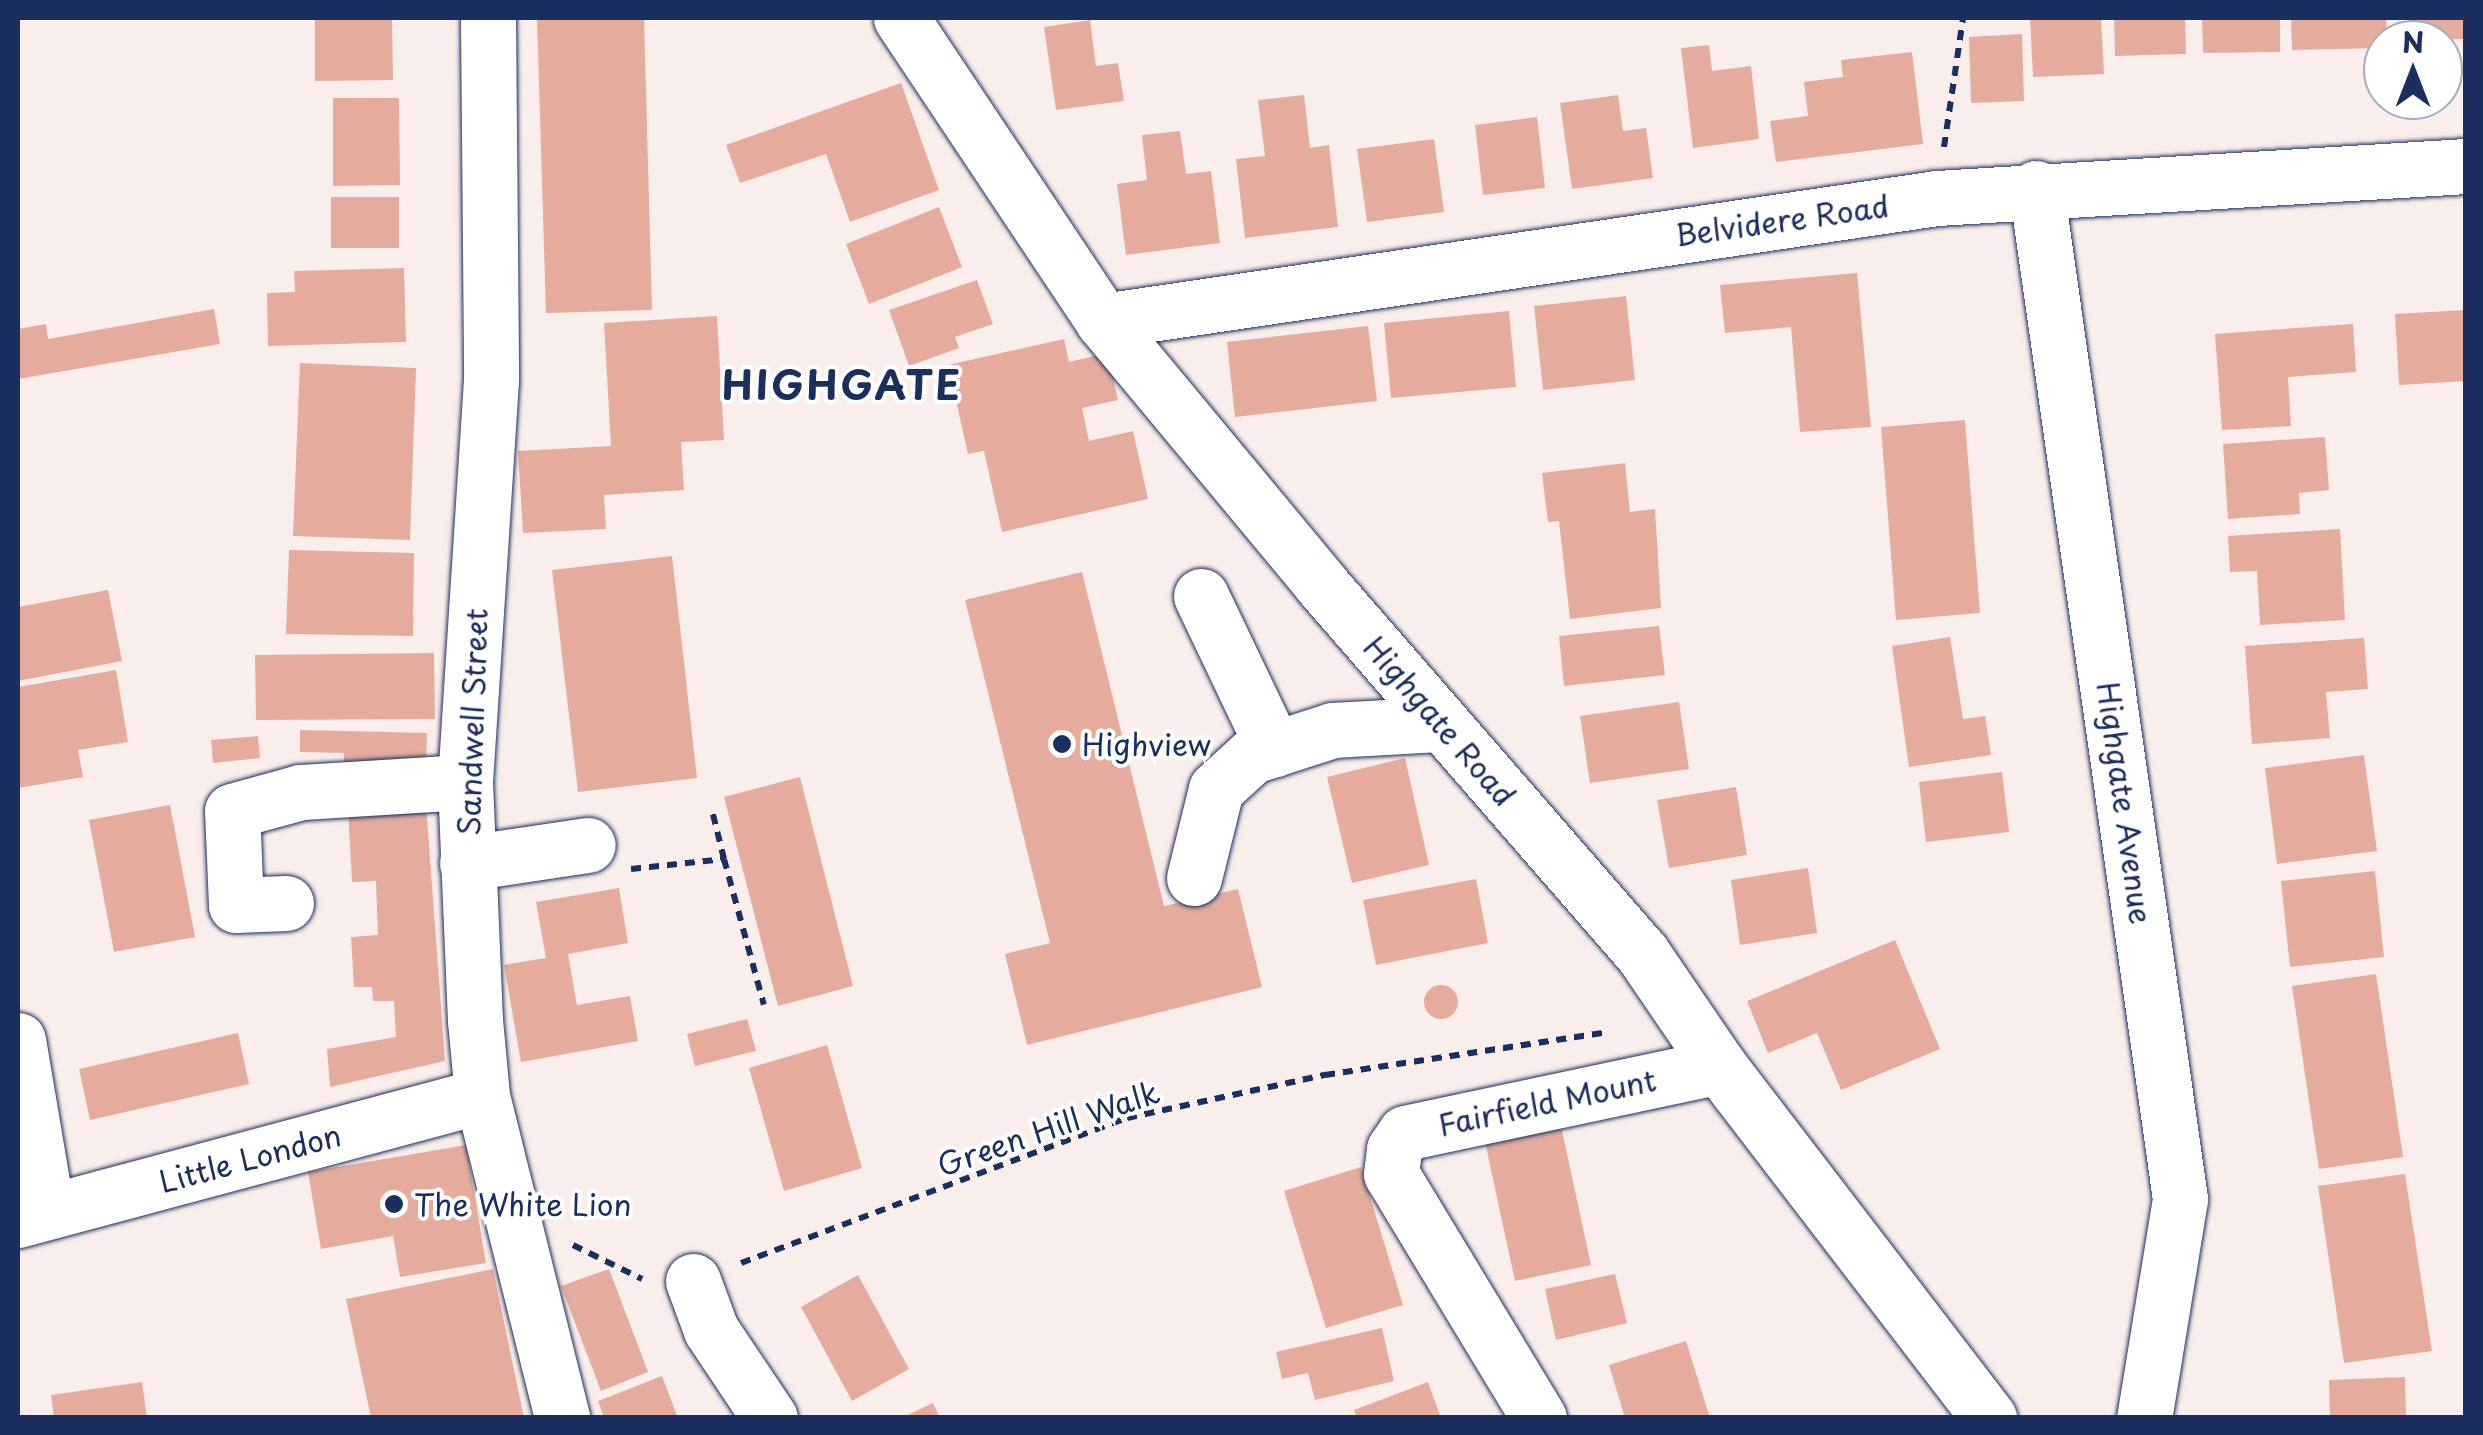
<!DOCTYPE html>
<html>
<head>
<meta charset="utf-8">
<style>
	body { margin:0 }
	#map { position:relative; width:2483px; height:1435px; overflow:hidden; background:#faeeec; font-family:"Playpen Sans",sans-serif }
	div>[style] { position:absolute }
	.building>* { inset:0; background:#e5ac9e }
	.round { border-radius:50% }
	.path>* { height:6px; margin-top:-3px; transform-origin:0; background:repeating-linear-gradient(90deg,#1b2f5e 0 10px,transparent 0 18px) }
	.roads { filter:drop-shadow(0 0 2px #1b2f5e) drop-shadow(0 0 2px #1b2f5e) }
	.minor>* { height:55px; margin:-27.5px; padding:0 27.5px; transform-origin:27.5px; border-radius:27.5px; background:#fff }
	.dots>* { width:28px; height:28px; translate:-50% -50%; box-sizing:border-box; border:5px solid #fff; border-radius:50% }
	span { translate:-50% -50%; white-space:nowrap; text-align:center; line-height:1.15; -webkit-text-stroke:8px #fff; paint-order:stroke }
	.street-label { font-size:30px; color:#1b2f5e }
	.poi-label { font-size:30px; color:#1b2f5e }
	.left { translate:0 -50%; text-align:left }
	.district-label { font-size:40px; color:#1b2f5e; font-weight:700; letter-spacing:2.5px }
	.frame { position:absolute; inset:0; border:20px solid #1b2f5e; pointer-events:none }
	.north { position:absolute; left:2363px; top:20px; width:100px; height:100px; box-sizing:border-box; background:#fff; border:2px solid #a4acbf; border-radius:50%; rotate:0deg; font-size:28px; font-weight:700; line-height:40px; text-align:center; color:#1b2f5e }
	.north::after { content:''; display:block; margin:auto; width:35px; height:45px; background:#1b2f5e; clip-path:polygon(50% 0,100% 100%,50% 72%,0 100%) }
</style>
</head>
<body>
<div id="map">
	<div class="building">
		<i style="clip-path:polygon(315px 18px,392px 18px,393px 80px,315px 81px)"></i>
		<i style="clip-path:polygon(537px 18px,644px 18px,652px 310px,546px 313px)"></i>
		<i style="clip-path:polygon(2030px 18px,2101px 18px,2104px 74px,2033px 77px)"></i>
		<i style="clip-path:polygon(2114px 18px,2185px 18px,2186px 54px,2115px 56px)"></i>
		<i style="clip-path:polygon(2202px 18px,2280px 18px,2280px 52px,2203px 53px)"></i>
		<i style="clip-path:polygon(2291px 18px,2386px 18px,2387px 40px,2383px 48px,2292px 50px)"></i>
		<i style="clip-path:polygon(2412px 18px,2466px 18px,2466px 39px,2413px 40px)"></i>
		<i style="clip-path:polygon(1090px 20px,1096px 66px,1118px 63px,1124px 101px,1056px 110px,1044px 27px)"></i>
		<i style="clip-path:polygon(2022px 34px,2024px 101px,1971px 103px,1969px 37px)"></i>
		<i style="clip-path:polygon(1709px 45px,1712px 71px,1751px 66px,1759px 139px,1693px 148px,1681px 48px)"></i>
		<i style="clip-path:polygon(1912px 52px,1923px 144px,1776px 162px,1770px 121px,1808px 116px,1804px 82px,1843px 77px,1841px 60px)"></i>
		<i style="clip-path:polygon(901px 83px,939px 190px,850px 222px,826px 154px,740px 183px,726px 145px)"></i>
		<i style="clip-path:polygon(1304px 95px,1310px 148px,1329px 145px,1338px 227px,1245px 238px,1236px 159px,1265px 156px,1258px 100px)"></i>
		<i style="clip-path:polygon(1618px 95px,1623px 131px,1646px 128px,1653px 178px,1572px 189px,1560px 103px)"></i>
		<i style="clip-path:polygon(333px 98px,399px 98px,400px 185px,333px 186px)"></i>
		<i style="clip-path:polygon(1537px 117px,1545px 188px,1483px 195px,1475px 125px)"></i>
		<i style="clip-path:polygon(1180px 131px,1186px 174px,1211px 171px,1220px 243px,1126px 255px,1117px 184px,1147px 180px,1142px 135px)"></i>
		<i style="clip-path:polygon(1434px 139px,1444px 212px,1367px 222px,1357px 149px)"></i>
		<i style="clip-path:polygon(331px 197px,399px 197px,399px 248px,331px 248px)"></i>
		<i style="clip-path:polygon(939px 207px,962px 267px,869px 304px,846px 244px)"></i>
		<i style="clip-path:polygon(404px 268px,406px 342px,268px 346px,267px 293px,295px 292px,294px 271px)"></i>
		<i style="clip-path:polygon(1857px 273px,1871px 427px,1800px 432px,1791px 327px,1725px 333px,1720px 285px)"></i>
		<i style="clip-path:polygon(977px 280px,993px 324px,955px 337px,959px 348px,909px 366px,889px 310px)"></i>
		<i style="clip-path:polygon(1626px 296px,1635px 380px,1543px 390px,1534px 306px)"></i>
		<i style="clip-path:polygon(214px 309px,220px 344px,18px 379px,18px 329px,46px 324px,48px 339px)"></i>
		<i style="clip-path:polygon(2466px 310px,2466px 381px,2399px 385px,2395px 314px)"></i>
		<i style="clip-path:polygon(1509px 311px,1516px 387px,1391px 398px,1384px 323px)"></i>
		<i style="clip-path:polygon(717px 316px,724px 440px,681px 442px,684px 490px,604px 495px,606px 529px,523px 533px,518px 451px,611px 446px,604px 323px)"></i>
		<i style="clip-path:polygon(2353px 324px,2356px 372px,2288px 377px,2291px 426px,2222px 430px,2215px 334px)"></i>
		<i style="clip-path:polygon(1368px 326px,1377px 401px,1235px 417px,1227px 342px)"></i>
		<i style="clip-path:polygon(1064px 339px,1069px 362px,1108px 353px,1118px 400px,1082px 408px,1089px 441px,1133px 431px,1148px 499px,1002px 532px,984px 451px,968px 454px,948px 365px)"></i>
		<i style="clip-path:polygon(300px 363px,416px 368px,410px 540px,293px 536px)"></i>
		<i style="clip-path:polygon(1965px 420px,1980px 613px,1896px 620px,1881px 427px)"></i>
		<i style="clip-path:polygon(2325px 437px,2329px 490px,2299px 493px,2300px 514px,2228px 519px,2223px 444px)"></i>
		<i style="clip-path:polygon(1625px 463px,1630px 512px,1655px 509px,1661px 608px,1570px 619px,1559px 521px,1548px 522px,1542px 473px)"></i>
		<i style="clip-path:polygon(2340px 529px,2345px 620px,2260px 625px,2257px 571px,2230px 572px,2228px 536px)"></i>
		<i style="clip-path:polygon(289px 550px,414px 553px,413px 636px,286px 634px)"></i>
		<i style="clip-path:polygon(672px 556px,697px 778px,578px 792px,552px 570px)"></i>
		<i style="clip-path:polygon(1082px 572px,1164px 906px,1238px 889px,1262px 987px,1027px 1045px,1005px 954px,1050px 943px,965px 600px)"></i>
		<i style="clip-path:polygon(108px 590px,122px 661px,18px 681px,18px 607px)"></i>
		<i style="clip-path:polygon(1659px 626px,1665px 675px,1564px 686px,1559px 636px)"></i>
		<i style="clip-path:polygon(1950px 637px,1963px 719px,1985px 716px,1991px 755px,1909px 767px,1892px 646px)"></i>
		<i style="clip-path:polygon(2364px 638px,2368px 689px,2326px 692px,2330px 738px,2252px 744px,2245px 646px)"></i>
		<i style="clip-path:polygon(434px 653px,435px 719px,256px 720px,255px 655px)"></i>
		<i style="clip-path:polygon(116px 670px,128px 742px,78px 750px,83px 777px,18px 788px,18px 687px)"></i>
		<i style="clip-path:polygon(1679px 702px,1689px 769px,1590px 783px,1580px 716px)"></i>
		<i style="clip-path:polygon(300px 730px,427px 733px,426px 772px,344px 770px,344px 753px,300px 752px)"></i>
		<i style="clip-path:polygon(258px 736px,260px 758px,213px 763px,211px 740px)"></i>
		<i style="clip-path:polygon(2364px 755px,2377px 851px,2277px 864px,2265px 768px)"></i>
		<i style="clip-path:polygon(1405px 758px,1429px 865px,1352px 883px,1327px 777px)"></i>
		<i style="clip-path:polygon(2002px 772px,2009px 832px,1926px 842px,1919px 782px)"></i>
		<i style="clip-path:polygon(800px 777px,853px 986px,778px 1006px,724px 797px)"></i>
		<i style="clip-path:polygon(1736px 787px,1747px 855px,1669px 868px,1657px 800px)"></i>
		<i style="clip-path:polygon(426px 804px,445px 1061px,330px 1087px,327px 1049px,396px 1037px,394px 1001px,373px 1001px,372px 987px,354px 987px,351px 937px,378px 935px,376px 881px,352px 882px,348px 809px)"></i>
		<i style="clip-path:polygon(170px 805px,195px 937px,114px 952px,89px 820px)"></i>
		<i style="clip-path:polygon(1808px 868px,1817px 933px,1740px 945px,1731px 880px)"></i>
		<i style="clip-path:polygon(2375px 871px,2384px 957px,2290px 967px,2281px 881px)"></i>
		<i style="clip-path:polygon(1476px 879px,1488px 943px,1376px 965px,1363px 900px)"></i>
		<i style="clip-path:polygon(619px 888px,628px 943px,568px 954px,577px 1005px,630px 996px,638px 1041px,521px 1062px,504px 965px,546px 958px,536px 902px)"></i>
		<i style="clip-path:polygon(1895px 940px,1940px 1049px,1841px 1090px,1817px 1033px,1768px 1053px,1747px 1001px)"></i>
		<i style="clip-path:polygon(2376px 974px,2403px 1157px,2319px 1169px,2292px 986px)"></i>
		<i class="round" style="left:1424px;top:985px;width:34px;height:34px"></i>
		<i style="clip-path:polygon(747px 1019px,756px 1051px,695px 1066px,687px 1034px)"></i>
		<i style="clip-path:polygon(238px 1033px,249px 1084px,90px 1120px,79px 1069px)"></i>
		<i style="clip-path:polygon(827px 1045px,862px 1168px,784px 1191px,749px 1068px)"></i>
		<i style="clip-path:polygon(1561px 1126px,1591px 1265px,1515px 1281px,1485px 1142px)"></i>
		<i style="clip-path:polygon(466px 1145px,486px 1263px,400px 1277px,393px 1236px,321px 1249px,308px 1172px)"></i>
		<i style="clip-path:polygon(1361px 1167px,1403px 1305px,1326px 1328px,1284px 1191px)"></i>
		<i style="clip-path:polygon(2405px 1174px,2432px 1351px,2344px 1363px,2318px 1186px)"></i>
		<i style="clip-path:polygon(493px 1269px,524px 1418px,371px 1418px,346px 1299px)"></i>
		<i style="clip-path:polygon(609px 1269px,648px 1372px,601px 1391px,561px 1286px)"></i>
		<i style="clip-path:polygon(1615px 1274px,1627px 1323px,1556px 1340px,1545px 1289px)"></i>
		<i style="clip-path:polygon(858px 1275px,909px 1369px,852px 1401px,801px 1307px)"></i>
		<i style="clip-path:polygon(1382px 1328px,1394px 1381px,1315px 1400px,1308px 1373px,1282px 1379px,1276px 1352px)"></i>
		<i style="clip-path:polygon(1686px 1341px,1710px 1418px,1625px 1418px,1609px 1365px)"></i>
		<i style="clip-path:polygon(662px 1376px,678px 1418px,604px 1418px,598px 1401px)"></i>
		<i style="clip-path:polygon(2405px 1377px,2406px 1418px,2330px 1418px,2329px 1380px)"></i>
		<i style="clip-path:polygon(142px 1382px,147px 1418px,54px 1418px,51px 1395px)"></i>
		<i style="clip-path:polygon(1428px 1382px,1441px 1418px,1357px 1418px,1354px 1410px)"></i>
		<i style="clip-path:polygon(933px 1403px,940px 1418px,901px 1418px)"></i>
	</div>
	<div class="path">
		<i style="left:1944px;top:147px;width:130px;rotate:-81.6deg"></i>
		<i style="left:724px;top:859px;width:151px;rotate:74.7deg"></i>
		<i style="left:631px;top:869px;width:94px;rotate:-6.1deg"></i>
		<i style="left:724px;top:859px;width:50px;rotate:-103.8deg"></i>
		<i style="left:573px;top:1245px;width:77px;rotate:26.2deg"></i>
		<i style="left:741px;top:1263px;width:412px;rotate:-20.6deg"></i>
		<i style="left:1127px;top:1118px;width:203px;rotate:-12.3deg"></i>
		<i style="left:1325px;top:1075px;width:287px;rotate:-8.6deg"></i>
	</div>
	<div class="roads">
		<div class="minor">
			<i style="left:488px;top:18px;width:362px;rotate:89.5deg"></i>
			<i style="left:491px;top:380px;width:403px;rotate:93.7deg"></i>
			<i style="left:465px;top:782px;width:238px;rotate:87.6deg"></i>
			<i style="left:475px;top:1020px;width:76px;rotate:84.7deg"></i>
			<i style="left:482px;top:1096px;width:332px;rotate:76deg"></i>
			<i style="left:901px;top:18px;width:364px;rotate:56.3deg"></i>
			<i style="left:1103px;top:321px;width:342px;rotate:50.3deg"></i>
			<i style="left:1321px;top:584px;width:489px;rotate:49deg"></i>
			<i style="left:1642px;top:953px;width:137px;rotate:55.7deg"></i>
			<i style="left:1719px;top:1066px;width:444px;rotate:52.5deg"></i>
			<i style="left:2036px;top:188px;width:1021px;rotate:81.89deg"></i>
			<i style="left:2180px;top:1199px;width:222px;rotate:99.3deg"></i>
			<i style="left:1103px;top:321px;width:843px;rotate:-8.39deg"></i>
			<i style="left:1937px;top:198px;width:530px;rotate:-3.46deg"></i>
			<i style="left:1201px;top:596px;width:170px;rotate:64.5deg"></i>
			<i style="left:467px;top:863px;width:122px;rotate:-8.5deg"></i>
			<i style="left:1194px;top:878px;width:92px;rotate:-76.1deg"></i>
			<i style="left:1216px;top:789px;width:49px;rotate:-42.5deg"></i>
			<i style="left:1252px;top:756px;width:85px;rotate:-17.8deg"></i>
			<i style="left:1333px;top:730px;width:109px;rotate:-3.2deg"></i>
			<i style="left:286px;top:903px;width:50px;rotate:177.7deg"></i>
			<i style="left:236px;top:905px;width:94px;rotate:-92.4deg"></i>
			<i style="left:232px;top:811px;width:72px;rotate:-15.4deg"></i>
			<i style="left:301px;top:792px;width:164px;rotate:-3.5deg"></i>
			<i style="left:18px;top:1040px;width:173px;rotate:80.4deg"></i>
			<i style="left:18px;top:1220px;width:480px;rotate:-15deg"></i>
			<i style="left:693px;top:1281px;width:52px;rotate:69.8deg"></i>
			<i style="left:711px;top:1330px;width:106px;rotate:56.2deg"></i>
			<i style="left:1539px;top:1418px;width:285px;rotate:-121.2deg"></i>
			<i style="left:1391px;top:1174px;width:25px;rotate:-83deg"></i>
			<i style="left:1394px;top:1149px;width:19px;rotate:-55deg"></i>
			<i style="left:1405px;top:1133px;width:321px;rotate:-12deg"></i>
		</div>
	</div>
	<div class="dots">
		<i style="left:1062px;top:744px;background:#1b2f5e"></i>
		<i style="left:394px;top:1204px;background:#1b2f5e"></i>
	</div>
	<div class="street-label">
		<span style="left:1782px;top:220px;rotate:-8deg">Belvidere Road</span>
		<span style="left:1440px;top:721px;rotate:49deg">Highgate Road</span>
		<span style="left:472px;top:722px;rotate:-88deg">Sandwell Street</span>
		<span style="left:2125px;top:803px;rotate:82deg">Highgate Avenue</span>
		<span style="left:1547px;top:1102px;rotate:-12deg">Fairfield Mount</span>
		<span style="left:1048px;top:1128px;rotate:-19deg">Green Hill Walk</span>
		<span style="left:250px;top:1158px;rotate:-15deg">Little London</span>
	</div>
	<div class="poi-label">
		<span class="left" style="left:1082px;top:744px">Highview</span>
		<span class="left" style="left:414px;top:1204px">The White Lion</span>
	</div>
	<div class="district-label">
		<span style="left:842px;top:384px">HIGHGATE</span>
	</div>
	<div class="frame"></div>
	<div class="north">N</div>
</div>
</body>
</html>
